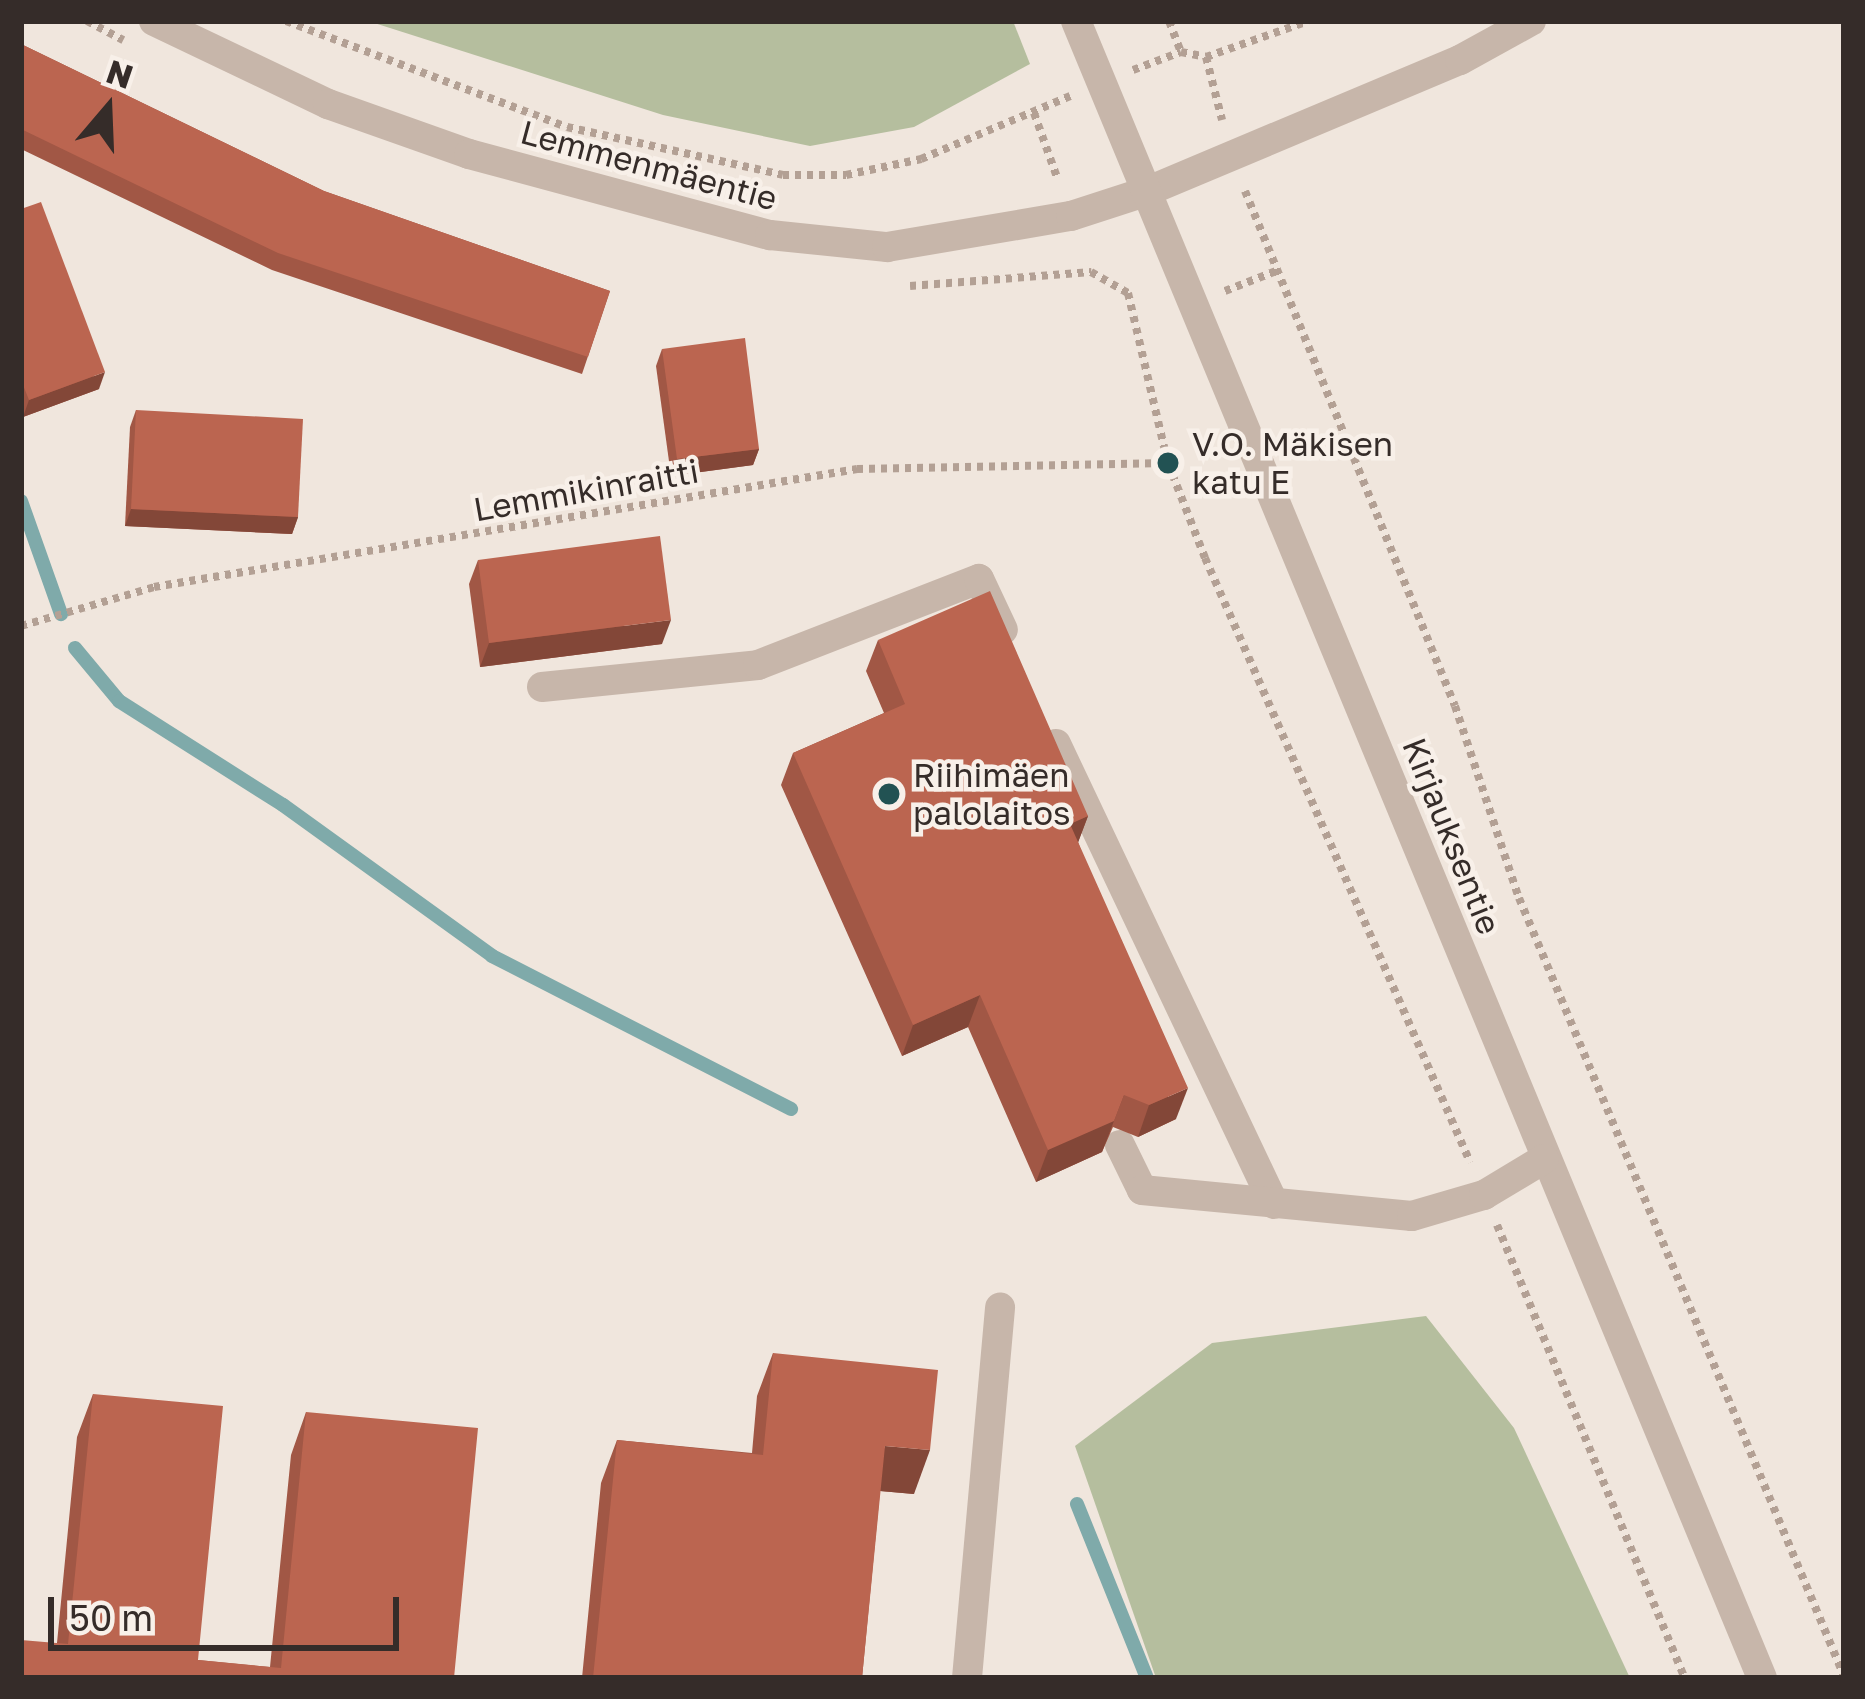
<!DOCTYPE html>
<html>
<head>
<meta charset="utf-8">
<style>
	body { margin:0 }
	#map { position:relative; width:1865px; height:1699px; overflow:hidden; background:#f0e6dd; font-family:"Golos Text",sans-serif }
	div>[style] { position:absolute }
	.green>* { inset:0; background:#b5be9e }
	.stream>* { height:14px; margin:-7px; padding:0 7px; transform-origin:7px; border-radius:7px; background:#7faaaa }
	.path>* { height:8px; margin-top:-4px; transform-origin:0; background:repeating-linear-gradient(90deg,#b3a094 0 6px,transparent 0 12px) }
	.minor>* { height:30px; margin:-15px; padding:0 15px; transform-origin:15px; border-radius:15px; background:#c7b6aa }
	.wall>* { inset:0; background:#a15745 }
	.shaded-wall>* { inset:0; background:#834738 }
	.building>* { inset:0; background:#bb6550 }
	.dots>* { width:33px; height:33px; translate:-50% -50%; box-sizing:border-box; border:6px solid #f8f0e9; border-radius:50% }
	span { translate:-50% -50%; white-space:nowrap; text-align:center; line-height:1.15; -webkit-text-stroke:9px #f8f0e9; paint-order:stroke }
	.street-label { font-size:33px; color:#352c29 }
	.poi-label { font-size:33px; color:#352c29 }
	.left { translate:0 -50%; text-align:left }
	.frame { position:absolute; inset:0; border:24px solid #352c29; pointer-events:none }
	.north { position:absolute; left:48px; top:48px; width:120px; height:120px; -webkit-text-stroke:9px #f8f0e9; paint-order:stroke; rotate:19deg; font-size:33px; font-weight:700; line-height:48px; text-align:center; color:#352c29 }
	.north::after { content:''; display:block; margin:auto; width:42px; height:54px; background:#352c29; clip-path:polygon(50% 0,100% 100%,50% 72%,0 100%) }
	.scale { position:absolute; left:48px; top:1597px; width:351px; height:54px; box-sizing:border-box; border:6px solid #352c29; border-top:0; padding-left:15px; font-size:36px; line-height:42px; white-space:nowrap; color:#352c29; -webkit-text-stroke:9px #f8f0e9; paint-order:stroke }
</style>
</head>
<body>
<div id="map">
	<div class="green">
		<i style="clip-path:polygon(368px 21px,1013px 21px,1030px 64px,914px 127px,810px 146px,663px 115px)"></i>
		<i style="clip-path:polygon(1426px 1316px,1514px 1428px,1630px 1678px,1156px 1678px,1075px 1446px,1212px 1343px)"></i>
	</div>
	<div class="stream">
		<i style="left:21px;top:501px;width:120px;rotate:70.5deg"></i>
		<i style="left:75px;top:648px;width:69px;rotate:50.3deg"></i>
		<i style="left:119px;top:701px;width:194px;rotate:32.4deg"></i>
		<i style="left:283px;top:805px;width:258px;rotate:35.8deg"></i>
		<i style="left:492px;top:956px;width:336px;rotate:27.1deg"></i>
		<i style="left:1077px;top:1504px;width:188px;rotate:68.1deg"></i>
	</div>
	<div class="path">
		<i style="left:87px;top:21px;width:41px;rotate:27.8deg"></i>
		<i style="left:286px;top:21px;width:300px;rotate:20.7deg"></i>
		<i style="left:567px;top:127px;width:221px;rotate:12.5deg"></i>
		<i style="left:783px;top:175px;width:63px"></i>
		<i style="left:846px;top:175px;width:77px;rotate:-12deg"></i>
		<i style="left:921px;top:159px;width:162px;rotate:-22.9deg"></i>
		<i style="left:1169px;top:21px;width:33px;rotate:69deg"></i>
		<i style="left:1206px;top:57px;width:65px;rotate:75.7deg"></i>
		<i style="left:1133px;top:70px;width:51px;rotate:-20.6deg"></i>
		<i style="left:1181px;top:52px;width:25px;rotate:11deg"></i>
		<i style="left:1206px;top:57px;width:108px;rotate:-19.4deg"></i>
		<i style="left:1034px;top:113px;width:71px;rotate:70.3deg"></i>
		<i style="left:1245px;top:191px;width:556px;rotate:67.82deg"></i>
		<i style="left:1455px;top:706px;width:202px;rotate:71.6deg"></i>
		<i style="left:1519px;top:898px;width:843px;rotate:67.33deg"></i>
		<i style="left:910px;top:286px;width:182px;rotate:-4.4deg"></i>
		<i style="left:1091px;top:272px;width:43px;rotate:29.6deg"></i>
		<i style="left:1128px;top:293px;width:175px;rotate:76.8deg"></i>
		<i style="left:1168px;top:463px;width:102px;rotate:68.7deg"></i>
		<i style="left:1205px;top:558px;width:660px;rotate:66.31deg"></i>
		<i style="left:1225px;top:291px;width:55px;rotate:-21.4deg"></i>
		<i style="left:21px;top:626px;width:139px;rotate:-16.3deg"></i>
		<i style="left:154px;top:587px;width:713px;rotate:-9.53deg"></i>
		<i style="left:857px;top:469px;width:310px;rotate:-1.1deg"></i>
		<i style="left:1497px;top:1225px;width:490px;rotate:67.5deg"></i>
	</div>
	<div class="minor">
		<i style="left:154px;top:21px;width:193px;rotate:25.5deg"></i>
		<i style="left:328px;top:104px;width:150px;rotate:19.5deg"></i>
		<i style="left:469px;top:154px;width:312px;rotate:15.1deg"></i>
		<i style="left:770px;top:235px;width:118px;rotate:5.9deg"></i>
		<i style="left:887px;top:247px;width:187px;rotate:-9.6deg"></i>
		<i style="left:1071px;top:216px;width:81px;rotate:-18deg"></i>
		<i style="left:1148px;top:191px;width:338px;rotate:-22.8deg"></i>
		<i style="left:1460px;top:60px;width:81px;rotate:-28.8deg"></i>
		<i style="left:1076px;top:21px;width:1793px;rotate:67.51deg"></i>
		<i style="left:542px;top:687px;width:217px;rotate:-5.8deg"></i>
		<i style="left:758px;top:665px;width:237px;rotate:-21.3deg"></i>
		<i style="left:979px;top:579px;width:56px;rotate:64.8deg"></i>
		<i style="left:1056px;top:744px;width:509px;rotate:64.64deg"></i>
		<i style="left:1120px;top:1145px;width:50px;rotate:63.9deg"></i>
		<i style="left:1142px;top:1190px;width:271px;rotate:5.5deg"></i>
		<i style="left:1412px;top:1216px;width:75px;rotate:-16.3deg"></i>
		<i style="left:1484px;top:1195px;width:70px;rotate:-31deg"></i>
		<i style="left:967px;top:1678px;width:372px;rotate:-84.9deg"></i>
	</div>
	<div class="wall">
		<i style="clip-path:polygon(21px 44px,324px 191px,610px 291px,582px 374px,272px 270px,21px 149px)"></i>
		<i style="clip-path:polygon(21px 209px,99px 389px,23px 417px,21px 413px)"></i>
		<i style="clip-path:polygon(662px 349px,759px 449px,753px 465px,671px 476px,656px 366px)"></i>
		<i style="clip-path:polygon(136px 410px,298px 517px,292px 534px,125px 526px,130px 427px)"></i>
		<i style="clip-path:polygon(478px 560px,662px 644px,480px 667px,469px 584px)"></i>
		<i style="clip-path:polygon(878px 640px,1088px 816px,1078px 842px,1176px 1119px,1138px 1137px,1113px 1127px,1102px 1152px,1036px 1182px,968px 1027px,902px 1056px,781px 785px,793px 753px,884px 713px,866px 671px)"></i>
		<i style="clip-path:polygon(773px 1353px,914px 1494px,880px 1491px,862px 1678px,582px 1678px,601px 1483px,617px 1440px,752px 1453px,757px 1396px)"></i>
		<i style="clip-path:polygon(93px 1394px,198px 1660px,270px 1667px,291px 1455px,306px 1412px,454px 1678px,21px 1678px,57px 1643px,77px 1437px)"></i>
	</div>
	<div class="shaded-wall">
		<i style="clip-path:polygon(105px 372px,99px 389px,23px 417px,29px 400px)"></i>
		<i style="clip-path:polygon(759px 449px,753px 465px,671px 476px,677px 459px)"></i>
		<i style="clip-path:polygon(131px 509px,298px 517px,292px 534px,125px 526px)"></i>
		<i style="clip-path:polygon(671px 620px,662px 644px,480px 667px,489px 643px)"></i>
		<i style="clip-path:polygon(1088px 816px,1076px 848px,1070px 824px)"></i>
		<i style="clip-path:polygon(980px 995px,968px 1027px,902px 1056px,913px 1025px)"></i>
		<i style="clip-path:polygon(1188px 1088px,1176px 1119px,1138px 1137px,1149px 1105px)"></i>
		<i style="clip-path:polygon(1124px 1095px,1102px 1152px,1036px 1182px,1048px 1150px)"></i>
		<i style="clip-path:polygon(885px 1446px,930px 1450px,914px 1494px,869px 1490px)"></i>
	</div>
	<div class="building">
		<i style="clip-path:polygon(21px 44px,324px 191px,610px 291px,588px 357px,278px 253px,21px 129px)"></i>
		<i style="clip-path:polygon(41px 202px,105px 372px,29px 400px,21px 380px,21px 209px)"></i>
		<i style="clip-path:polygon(745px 338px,759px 449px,677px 459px,662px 349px)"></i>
		<i style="clip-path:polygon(136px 410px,303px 419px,298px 517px,131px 509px)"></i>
		<i style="clip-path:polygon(660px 536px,671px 620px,489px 643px,478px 560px)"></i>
		<i style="clip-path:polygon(990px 591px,1088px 816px,1070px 824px,1188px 1088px,1149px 1105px,1124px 1095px,1114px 1121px,1048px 1150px,980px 995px,913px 1025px,793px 753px,905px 704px,878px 640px)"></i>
		<i style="clip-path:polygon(773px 1353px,938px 1370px,930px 1450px,885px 1446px,862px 1678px,593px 1678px,617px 1440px,763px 1455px)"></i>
		<i style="clip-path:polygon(93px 1394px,223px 1406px,198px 1660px,281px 1668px,306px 1412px,478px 1428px,454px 1678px,21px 1678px,21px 1640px,68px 1644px)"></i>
	</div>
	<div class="dots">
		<i style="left:1168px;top:463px;background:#225253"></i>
		<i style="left:889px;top:794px;background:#225253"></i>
	</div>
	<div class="street-label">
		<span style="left:649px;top:165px;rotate:15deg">Lemmenmäentie</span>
		<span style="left:586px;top:490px;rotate:-10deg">Lemmikinraitti</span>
		<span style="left:1452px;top:836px;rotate:68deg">Kirjauksentie</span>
	</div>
	<div class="poi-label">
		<span class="left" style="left:1192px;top:463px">V.O. Mäkisen<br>katu E</span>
		<span class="left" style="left:913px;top:794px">Riihimäen<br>palolaitos</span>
	</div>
	<div class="frame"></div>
	<div class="north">N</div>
	<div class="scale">50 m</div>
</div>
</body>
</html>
